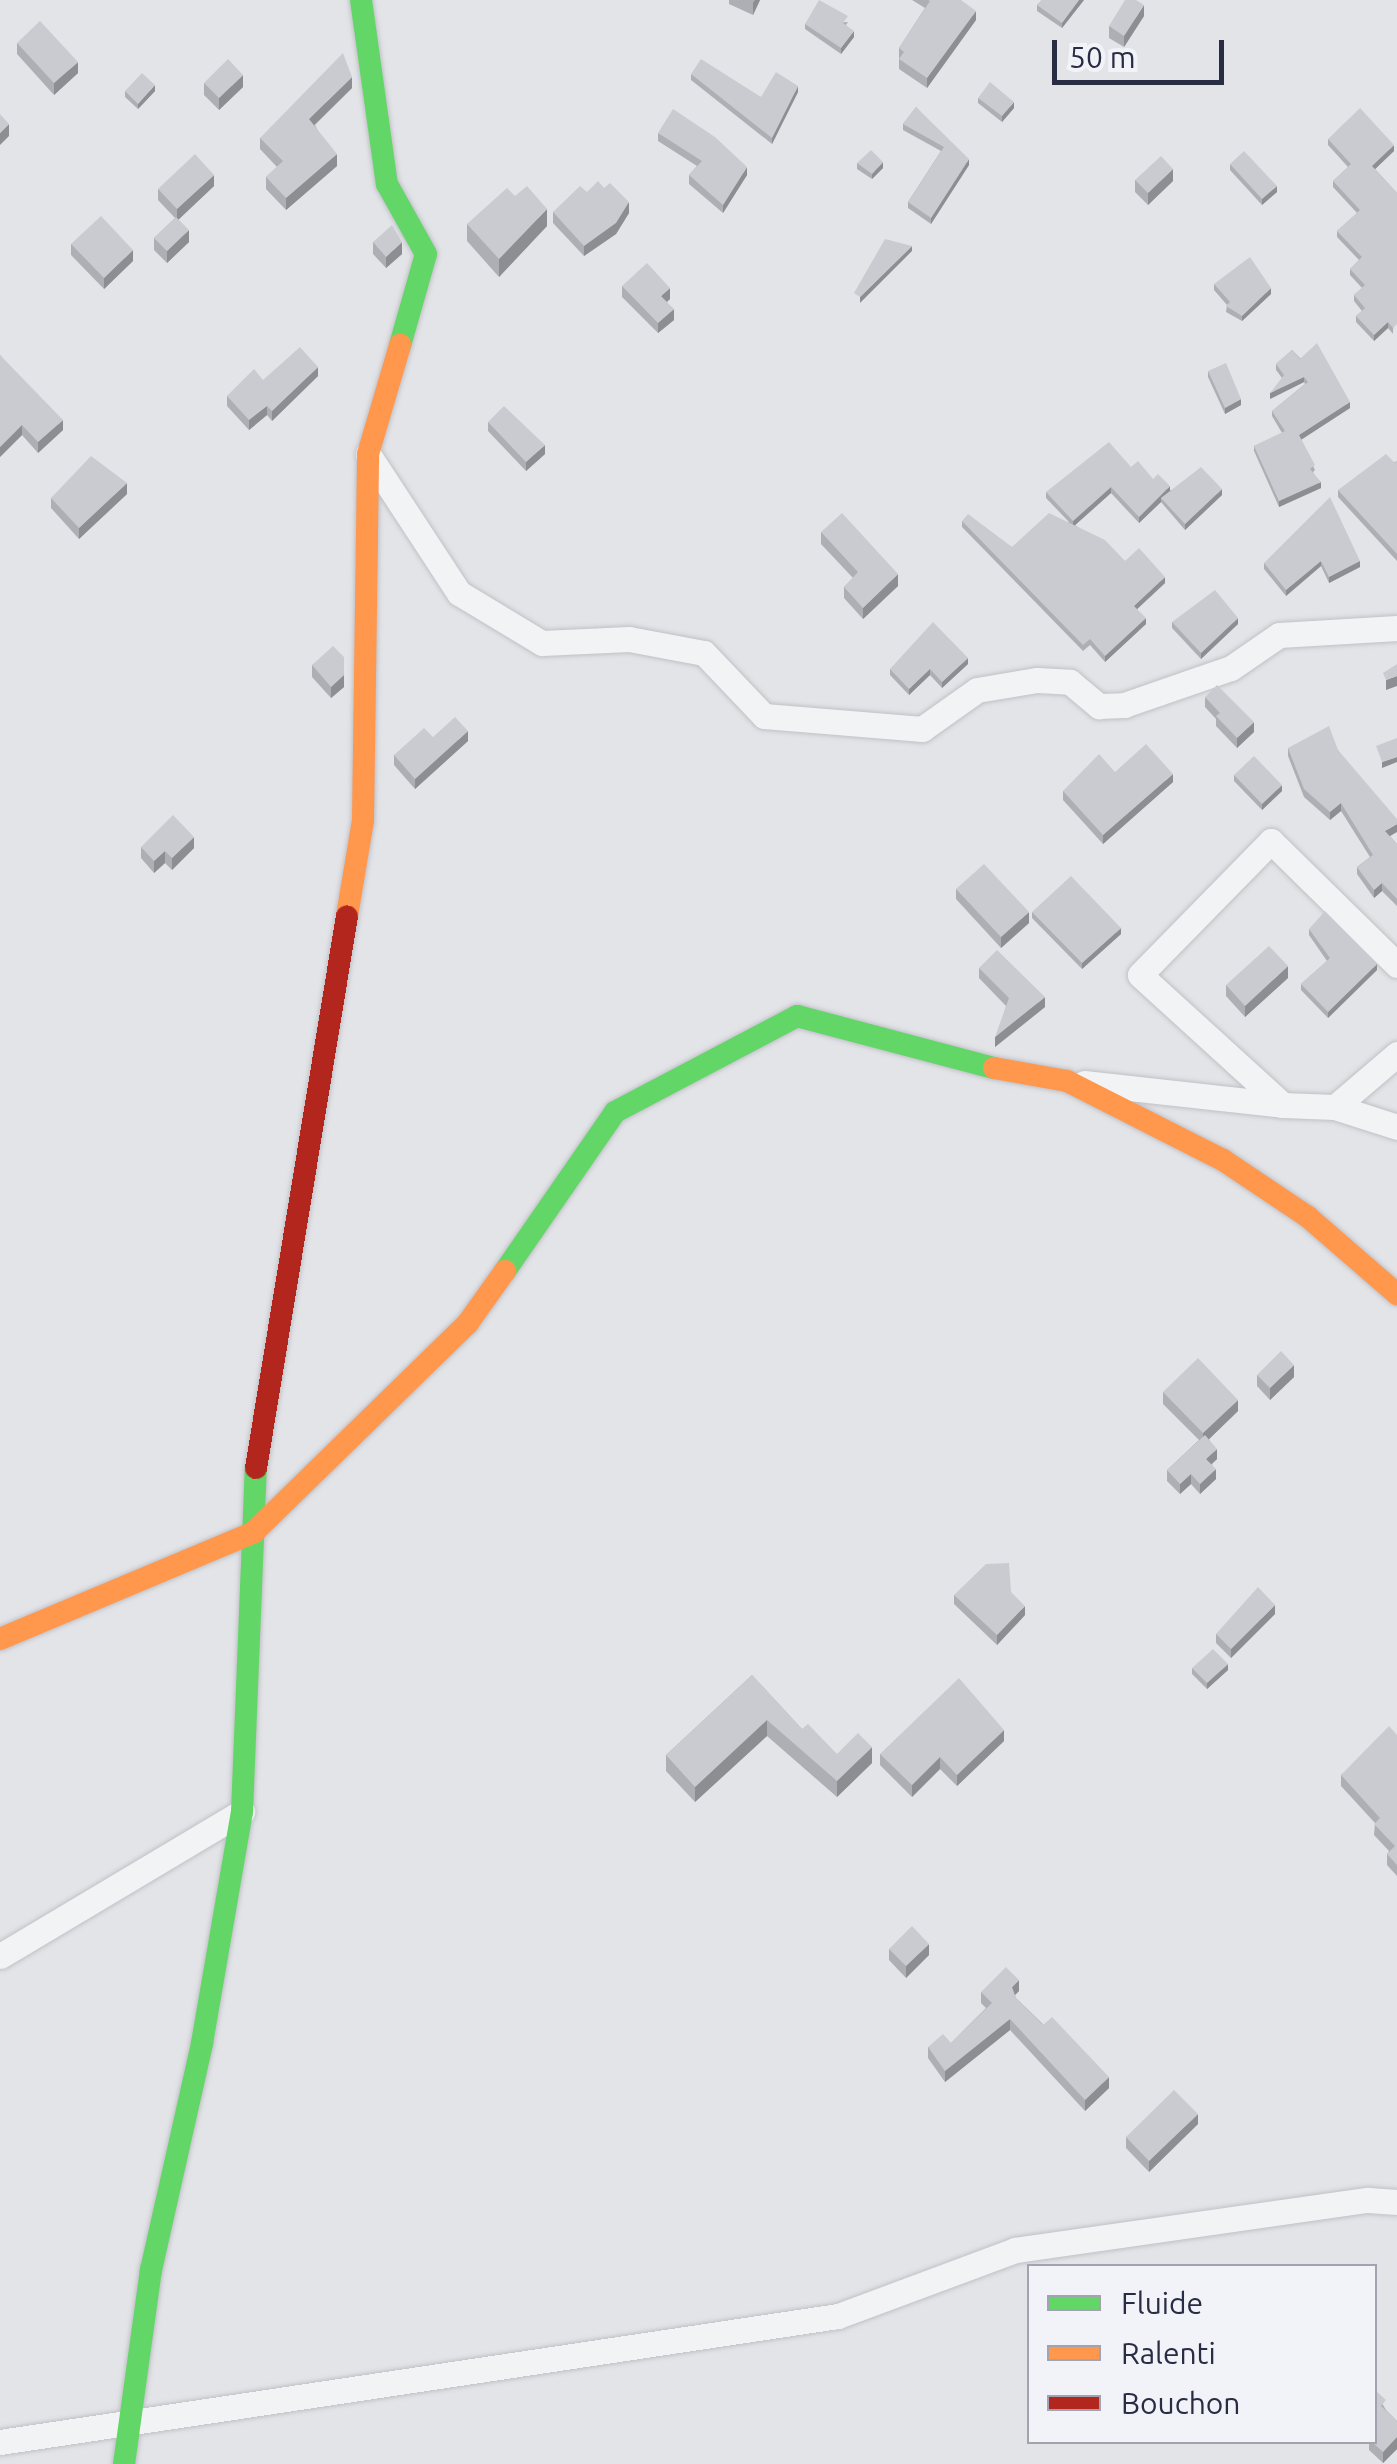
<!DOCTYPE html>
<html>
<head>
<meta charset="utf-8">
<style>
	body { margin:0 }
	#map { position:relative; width:1397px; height:2464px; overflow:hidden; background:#e3e4e8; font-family:Ubuntu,sans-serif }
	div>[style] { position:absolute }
	.roads { filter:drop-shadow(0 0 2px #c0c1c6) drop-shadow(0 0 2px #c0c1c6) }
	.street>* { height:25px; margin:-12.5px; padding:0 12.5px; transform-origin:12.5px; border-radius:12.5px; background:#f2f3f5 }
	.fast>* { height:22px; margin:-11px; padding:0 11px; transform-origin:11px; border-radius:11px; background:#63d668 }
	.slow>* { height:22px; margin:-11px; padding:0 11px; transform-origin:11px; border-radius:11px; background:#ff974d }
	.jam>* { height:22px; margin:-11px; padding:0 11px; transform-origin:11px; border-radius:11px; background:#b3261e }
	.wall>* { inset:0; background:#aeafb4 }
	.shaded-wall>* { inset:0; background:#8d8e92 }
	.building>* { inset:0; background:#cacbd1 }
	span { translate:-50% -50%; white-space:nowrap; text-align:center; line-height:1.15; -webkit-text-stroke:10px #f1f3f8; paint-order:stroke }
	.legend { position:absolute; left:1027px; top:2264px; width:350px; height:180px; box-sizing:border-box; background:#f1f3f8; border:2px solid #a1a4b0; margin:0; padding:12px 18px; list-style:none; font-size:30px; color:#292d43 }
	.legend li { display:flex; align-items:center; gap:20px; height:50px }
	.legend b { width:50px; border:2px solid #a1a4b0 }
	.scale { position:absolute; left:1052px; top:40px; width:172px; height:45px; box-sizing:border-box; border:5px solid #292d43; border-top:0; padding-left:12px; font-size:30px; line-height:35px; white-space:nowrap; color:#292d43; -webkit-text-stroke:8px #f1f3f8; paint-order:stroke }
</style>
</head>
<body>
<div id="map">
	<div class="roads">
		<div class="street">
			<i style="left:368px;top:454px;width:166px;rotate:56.8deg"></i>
			<i style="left:459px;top:593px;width:97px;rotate:31.1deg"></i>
			<i style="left:542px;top:643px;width:87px;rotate:-2.6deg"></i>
			<i style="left:629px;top:639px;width:76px;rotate:10.6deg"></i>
			<i style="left:704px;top:653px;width:87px;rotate:46.4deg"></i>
			<i style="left:764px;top:716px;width:159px;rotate:4.7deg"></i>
			<i style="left:922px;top:729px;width:67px;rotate:-35.3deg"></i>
			<i style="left:977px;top:690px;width:61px;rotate:-9.5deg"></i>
			<i style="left:1037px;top:680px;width:33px;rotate:3deg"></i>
			<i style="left:1070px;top:682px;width:38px;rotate:40deg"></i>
			<i style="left:1099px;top:706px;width:25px;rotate:-2deg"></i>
			<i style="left:1124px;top:705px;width:113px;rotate:-19.1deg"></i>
			<i style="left:1231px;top:668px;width:58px;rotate:-34.5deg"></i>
			<i style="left:1279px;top:635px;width:118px;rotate:-3.4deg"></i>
			<i style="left:1397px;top:965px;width:177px;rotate:-135.5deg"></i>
			<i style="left:1271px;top:841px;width:187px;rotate:134.4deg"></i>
			<i style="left:1140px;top:975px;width:193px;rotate:42.3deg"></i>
			<i style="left:1283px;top:1105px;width:52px;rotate:2.2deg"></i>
			<i style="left:1335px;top:1107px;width:65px;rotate:17.9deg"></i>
			<i style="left:1084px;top:1083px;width:200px;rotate:6.3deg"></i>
			<i style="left:1335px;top:1107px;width:82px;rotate:-40.5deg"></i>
			<i style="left:0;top:1956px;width:282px;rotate:-30.8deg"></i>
			<i style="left:0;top:2442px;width:847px;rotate:-8.55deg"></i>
			<i style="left:838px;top:2316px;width:189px;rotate:-20.4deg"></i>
			<i style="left:1015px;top:2250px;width:357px;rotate:-8.1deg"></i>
			<i style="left:1368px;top:2200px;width:29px;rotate:4deg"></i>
		</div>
		<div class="fast">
			<i style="left:361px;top:0;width:186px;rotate:82deg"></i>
			<i style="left:387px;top:184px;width:80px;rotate:60.9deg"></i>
			<i style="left:426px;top:254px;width:95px;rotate:105.9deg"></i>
			<i style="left:505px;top:1271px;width:193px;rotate:-55.3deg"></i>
			<i style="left:615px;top:1112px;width:206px;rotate:-27.8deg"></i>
			<i style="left:797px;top:1016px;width:204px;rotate:14.8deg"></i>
			<i style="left:124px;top:2464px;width:196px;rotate:-82.1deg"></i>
			<i style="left:151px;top:2270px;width:233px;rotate:-77.3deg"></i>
			<i style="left:202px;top:2043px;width:234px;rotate:-80.2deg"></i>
			<i style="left:242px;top:1812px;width:344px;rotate:-87.7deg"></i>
		</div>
		<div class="slow">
			<i style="left:347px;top:916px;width:97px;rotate:-80.5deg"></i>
			<i style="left:363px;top:820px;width:366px;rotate:-89.2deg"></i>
			<i style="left:368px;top:454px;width:114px;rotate:-73.6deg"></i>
			<i style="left:994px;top:1068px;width:74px;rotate:10.1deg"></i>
			<i style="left:1067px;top:1081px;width:175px;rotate:26.9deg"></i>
			<i style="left:1223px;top:1160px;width:102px;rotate:33.8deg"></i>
			<i style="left:1308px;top:1217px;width:118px;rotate:40.9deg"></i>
			<i style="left:0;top:1639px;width:276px;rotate:-22.8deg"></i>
			<i style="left:254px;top:1532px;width:299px;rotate:-44.3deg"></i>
			<i style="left:468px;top:1323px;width:64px;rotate:-54.6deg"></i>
		</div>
		<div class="jam">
			<i style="left:256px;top:1468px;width:559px;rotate:-80.64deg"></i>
		</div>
	</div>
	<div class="wall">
		<i style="clip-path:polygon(729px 0,760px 0,753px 15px,729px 4px)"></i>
		<i style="clip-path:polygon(912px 0,961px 0,976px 20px,927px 88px,899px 69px,899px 48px,925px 8px)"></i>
		<i style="clip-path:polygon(1042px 0,1084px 0,1062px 28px,1037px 11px,1037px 5px)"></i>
		<i style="clip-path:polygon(1144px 16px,1124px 47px,1109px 38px,1109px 26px)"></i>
		<i style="clip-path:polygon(848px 22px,846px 25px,854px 37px,841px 54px,805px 29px,805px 24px)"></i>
		<i style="clip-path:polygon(17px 43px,78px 73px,54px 95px,17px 54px)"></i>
		<i style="clip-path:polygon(691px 74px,761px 97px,798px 92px,772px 144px,691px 80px)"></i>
		<i style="clip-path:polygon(204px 83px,243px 87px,219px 110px,204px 95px)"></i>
		<i style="clip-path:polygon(352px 88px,315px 125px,337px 166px,286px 210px,266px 189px,266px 177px,277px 167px,260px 149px,260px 138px)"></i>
		<i style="clip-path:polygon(125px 91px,155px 91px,138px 109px,125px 97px)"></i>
		<i style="clip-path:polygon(978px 98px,1014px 108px,1002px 122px,978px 103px)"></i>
		<i style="clip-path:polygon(916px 107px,969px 165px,931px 224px,908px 208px,908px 202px,941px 151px,903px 130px,903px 124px)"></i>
		<i style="clip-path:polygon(658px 133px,747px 175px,723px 213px,689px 184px,689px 175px,697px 166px,658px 141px)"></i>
		<i style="clip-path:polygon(1328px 139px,1394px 151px,1375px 169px,1397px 193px,1393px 334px,1388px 328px,1374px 341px,1356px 322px,1356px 316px,1362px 311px,1354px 301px,1354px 295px,1362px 288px,1350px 275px,1350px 269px,1359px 260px,1337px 237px,1337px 231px,1357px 213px,1333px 187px,1333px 181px,1348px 167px,1328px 145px)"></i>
		<i style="clip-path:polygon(857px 163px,883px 168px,872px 179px,857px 169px)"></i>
		<i style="clip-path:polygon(1230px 164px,1277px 192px,1262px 205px,1230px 170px)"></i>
		<i style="clip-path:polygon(1135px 180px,1173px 181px,1148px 205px,1135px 192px)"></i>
		<i style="clip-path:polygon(214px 186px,178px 220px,189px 242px,167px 263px,154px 250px,154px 238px,175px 218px,158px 200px,158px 189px)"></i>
		<i style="clip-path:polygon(587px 192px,629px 213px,616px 234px,584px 256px,553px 223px,553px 212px)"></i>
		<i style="clip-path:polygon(515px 196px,547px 226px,499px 277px,467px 241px,467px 224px)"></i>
		<i style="clip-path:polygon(373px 242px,402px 254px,386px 268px,373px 254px)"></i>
		<i style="clip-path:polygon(71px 244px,133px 261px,104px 289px,71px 255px)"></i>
		<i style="clip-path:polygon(1214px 284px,1271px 294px,1242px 321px,1226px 312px,1227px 305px,1214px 290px)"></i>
		<i style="clip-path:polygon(622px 286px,670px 299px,667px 302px,674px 320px,658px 333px,622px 297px)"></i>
		<i style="clip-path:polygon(1292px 350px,1350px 408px,1301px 440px,1315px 470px,1313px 472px,1321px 488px,1279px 507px,1254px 451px,1254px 446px,1282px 433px,1272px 416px,1272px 411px,1305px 384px,1304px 382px,1270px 399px,1282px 378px,1276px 370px,1276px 364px)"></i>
		<i style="clip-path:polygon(0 355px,63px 430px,38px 453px,22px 435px,0 457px)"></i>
		<i style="clip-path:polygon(1208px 371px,1241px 405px,1225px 414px,1208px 377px)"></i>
		<i style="clip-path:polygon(318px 376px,272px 421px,267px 415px,249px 430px,227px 406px,227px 396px,263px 380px)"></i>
		<i style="clip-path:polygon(488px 422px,545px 454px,526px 471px,488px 431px)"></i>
		<i style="clip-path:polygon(1397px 461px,1397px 561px,1338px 497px,1338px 490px)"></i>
		<i style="clip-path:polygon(1131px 467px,1170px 490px,1222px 495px,1185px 530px,1161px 502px,1139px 523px,1111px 493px,1075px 525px,1125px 561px,1165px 583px,1137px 609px,1146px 624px,1105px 662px,1090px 645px,1083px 651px,962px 527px,962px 521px,1012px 547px,1069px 522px,1046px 498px,1046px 492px)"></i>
		<i style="clip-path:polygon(127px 494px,79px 539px,51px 508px,51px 498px)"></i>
		<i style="clip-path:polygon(821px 532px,898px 586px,863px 619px,844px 598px,844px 587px,853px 578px,821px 544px)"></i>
		<i style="clip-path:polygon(1360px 561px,1360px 567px,1329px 583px,1321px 566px,1286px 596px,1264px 569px,1264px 563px)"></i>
		<i style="clip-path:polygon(1172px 622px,1238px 624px,1201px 659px,1172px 628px)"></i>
		<i style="clip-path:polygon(344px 657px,344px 687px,331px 698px,312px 677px,312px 665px)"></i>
		<i style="clip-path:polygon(968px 664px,942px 688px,930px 675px,909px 695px,890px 675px,890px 669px)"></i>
		<i style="clip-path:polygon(1205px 697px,1254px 732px,1237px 748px,1216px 726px,1216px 719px,1205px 707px)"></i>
		<i style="clip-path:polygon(433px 737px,468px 741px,415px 789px,394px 765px,394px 755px)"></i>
		<i style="clip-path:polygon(1288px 748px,1338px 750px,1390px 836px,1397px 844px,1397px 906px,1382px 891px,1374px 898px,1357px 874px,1357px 867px,1370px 857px,1341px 811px,1330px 820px,1304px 797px,1288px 756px)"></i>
		<i style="clip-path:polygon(1115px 772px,1173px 782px,1103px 844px,1063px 800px,1063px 791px)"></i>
		<i style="clip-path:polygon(1234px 775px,1282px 791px,1262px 810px,1234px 781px)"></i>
		<i style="clip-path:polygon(141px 847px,194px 848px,172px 870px,165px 863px,154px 873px,141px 858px)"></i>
		<i style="clip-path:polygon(956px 889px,1029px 923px,1001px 948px,956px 899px)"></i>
		<i style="clip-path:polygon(1032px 912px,1121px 934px,1082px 969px,1032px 918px)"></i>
		<i style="clip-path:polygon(1309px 929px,1377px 970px,1328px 1018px,1301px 990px,1301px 984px,1327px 961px,1309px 935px)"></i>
		<i style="clip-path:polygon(979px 968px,1045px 1007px,995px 1047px,1006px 1006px,979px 978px)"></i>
		<i style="clip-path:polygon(1288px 978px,1245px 1017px,1226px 996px,1226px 985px)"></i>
		<i style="clip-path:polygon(1257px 1375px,1294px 1377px,1270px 1400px,1257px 1386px)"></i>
		<i style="clip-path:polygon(1163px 1392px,1238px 1411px,1209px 1439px,1217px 1459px,1212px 1464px,1216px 1479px,1200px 1494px,1191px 1484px,1180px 1494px,1167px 1481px,1167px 1470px,1199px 1440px,1163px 1404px)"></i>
		<i style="clip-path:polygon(1011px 1592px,1025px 1615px,997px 1645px,954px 1604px,954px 1595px)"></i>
		<i style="clip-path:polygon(1275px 1614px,1231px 1658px,1216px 1643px,1216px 1634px)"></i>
		<i style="clip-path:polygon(1192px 1668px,1228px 1670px,1207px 1689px,1192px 1674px)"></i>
		<i style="clip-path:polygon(752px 1675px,802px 1729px,837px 1754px,872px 1763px,837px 1797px,767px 1736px,695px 1802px,666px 1771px,666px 1755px)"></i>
		<i style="clip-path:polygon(1397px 1735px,1397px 1876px,1387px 1865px,1387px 1854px,1389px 1851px,1374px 1835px,1375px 1823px,1341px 1786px,1341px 1775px)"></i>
		<i style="clip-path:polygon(1004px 1741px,957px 1786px,940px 1769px,912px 1797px,880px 1765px,880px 1754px)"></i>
		<i style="clip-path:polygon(889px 1949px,929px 1955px,906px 1978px,889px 1960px)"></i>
		<i style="clip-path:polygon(1019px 1991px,1015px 1995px,1016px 1998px,1109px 2088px,1085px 2111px,1010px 2030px,945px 2082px,928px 2058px,928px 2047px,951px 2043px,986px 2008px,981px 2003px,981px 1992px)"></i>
		<i style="clip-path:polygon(1198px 2124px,1149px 2172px,1126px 2148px,1126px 2137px)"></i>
		<i style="clip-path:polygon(1374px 2389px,1386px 2410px,1397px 2421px,1397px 2449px,1383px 2463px,1369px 2450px,1369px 2442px,1374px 2442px)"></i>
	</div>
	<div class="shaded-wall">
		<i style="clip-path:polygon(755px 0,760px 0,753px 15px,753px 3px)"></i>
		<i style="clip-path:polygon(1079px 0,1084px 0,1062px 28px,1062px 23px)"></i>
		<i style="clip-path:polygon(1144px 5px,1144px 16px,1124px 47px,1124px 36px)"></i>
		<i style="clip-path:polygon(976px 11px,976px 20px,927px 88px,927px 78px)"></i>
		<i style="clip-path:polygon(854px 31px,854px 37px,841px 54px,841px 48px)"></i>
		<i style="clip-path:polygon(78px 62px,78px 73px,54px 95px,54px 83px)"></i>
		<i style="clip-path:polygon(243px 75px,243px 87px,219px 110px,219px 98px)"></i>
		<i style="clip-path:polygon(352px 77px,352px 88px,309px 130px,309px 119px)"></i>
		<i style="clip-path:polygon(155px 85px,155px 91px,138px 109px,138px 104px)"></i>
		<i style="clip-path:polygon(798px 86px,798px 92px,772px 144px,772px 138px)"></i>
		<i style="clip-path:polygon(1014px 102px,1014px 108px,1002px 122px,1002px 116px)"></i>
		<i style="clip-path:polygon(9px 124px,9px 136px,0 145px,0 133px)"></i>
		<i style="clip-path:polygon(1394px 145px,1394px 151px,1372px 172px,1372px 166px)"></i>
		<i style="clip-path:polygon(337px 154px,337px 166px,286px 210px,286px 198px)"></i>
		<i style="clip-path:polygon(969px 159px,969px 165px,931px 224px,931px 218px)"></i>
		<i style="clip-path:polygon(883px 162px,883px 168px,872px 179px,872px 174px)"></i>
		<i style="clip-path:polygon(747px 167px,747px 175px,723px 213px,723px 205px)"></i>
		<i style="clip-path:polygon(1173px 169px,1173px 181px,1148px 205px,1148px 193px)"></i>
		<i style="clip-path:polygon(214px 175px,214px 186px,177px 221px,177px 209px)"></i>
		<i style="clip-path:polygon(1277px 186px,1277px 192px,1262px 205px,1262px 199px)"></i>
		<i style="clip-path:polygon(629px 202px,629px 213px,616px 234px,584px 256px,584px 246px)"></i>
		<i style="clip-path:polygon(547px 209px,547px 226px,499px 277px,499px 259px)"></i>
		<i style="clip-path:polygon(189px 230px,189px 242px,167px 263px,167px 251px)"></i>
		<i style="clip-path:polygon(402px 242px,402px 254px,386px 268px,386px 257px)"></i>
		<i style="clip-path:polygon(912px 246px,912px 251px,860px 303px,860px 297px)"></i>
		<i style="clip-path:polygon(133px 250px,133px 261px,104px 289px,104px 278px)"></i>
		<i style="clip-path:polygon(670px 288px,670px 299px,661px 307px,661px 296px)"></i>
		<i style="clip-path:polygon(1271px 288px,1271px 294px,1242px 321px,1242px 316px)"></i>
		<i style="clip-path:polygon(674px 309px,674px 320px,658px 333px,658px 323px)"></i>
		<i style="clip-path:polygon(1388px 322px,1388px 328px,1374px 341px,1374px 335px)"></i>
		<i style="clip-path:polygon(318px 367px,318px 376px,272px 421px,272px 411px)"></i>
		<i style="clip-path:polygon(1304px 377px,1304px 382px,1270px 399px,1270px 393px)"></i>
		<i style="clip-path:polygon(1241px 399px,1241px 405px,1225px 414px,1225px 408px)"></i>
		<i style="clip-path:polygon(1350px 402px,1350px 408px,1299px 441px,1299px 435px)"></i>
		<i style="clip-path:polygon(267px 406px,267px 415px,249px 430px,249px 420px)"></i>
		<i style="clip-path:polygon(63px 420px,63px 430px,38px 453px,38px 442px)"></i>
		<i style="clip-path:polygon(22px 425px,22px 435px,0 457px,0 447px)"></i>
		<i style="clip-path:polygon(545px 445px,545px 454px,526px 471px,526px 462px)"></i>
		<i style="clip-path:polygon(1321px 482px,1321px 488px,1279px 507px,1279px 501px)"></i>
		<i style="clip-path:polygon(127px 483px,127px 494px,79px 539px,79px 528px)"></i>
		<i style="clip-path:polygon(1170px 486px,1170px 492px,1161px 498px,1161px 502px,1139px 523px,1139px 517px)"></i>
		<i style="clip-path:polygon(1111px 487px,1111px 493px,1073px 527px,1073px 521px)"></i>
		<i style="clip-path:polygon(1222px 489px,1222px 495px,1185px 530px,1185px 524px)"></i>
		<i style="clip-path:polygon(1321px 561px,1321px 566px,1286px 596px,1286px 590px)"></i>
		<i style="clip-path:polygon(1360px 561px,1360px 567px,1329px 583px,1329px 577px)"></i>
		<i style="clip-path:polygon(898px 574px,898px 586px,863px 619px,863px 608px)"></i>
		<i style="clip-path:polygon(1165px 577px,1165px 583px,1134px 612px,1134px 606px)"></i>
		<i style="clip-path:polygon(1146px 618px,1146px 624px,1105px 662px,1105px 656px)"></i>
		<i style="clip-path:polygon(1238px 618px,1238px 624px,1201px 659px,1201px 653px)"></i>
		<i style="clip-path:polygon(968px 658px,968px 664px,942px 688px,942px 682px)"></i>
		<i style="clip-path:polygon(930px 669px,930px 675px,909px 695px,909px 689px)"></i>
		<i style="clip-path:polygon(344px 675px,344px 687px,331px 698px,331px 687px)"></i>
		<i style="clip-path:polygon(1397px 676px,1397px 686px,1386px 690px,1386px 680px)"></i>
		<i style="clip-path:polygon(1254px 722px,1254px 732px,1237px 748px,1237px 738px)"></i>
		<i style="clip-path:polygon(468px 731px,468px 741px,415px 789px,415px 779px)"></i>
		<i style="clip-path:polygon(1397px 757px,1397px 762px,1382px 768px,1382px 762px)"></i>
		<i style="clip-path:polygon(1173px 774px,1173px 782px,1103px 844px,1103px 835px)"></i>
		<i style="clip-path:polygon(1282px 785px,1282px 791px,1262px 810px,1262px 804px)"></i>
		<i style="clip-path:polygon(1341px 803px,1341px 811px,1330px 820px,1330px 812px)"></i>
		<i style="clip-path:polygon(1397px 824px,1397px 832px,1385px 839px,1385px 831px)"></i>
		<i style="clip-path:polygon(194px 837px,194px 848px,172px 870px,172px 858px)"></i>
		<i style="clip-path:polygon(165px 851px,165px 863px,154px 873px,154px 861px)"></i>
		<i style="clip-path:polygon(1382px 883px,1382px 891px,1374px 898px,1374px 890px)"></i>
		<i style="clip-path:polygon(1029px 912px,1029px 923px,1001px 948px,1001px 937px)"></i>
		<i style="clip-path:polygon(1121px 928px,1121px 934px,1082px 969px,1082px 963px)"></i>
		<i style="clip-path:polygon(1377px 964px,1377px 970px,1328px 1018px,1328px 1012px)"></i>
		<i style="clip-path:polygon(1288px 966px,1288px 978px,1245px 1017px,1245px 1006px)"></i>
		<i style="clip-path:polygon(1045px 997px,1045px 1007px,995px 1047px,995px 1037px)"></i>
		<i style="clip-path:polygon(1294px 1365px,1294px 1377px,1270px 1400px,1270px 1388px)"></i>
		<i style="clip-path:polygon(1238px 1400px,1238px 1411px,1203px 1445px,1203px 1433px)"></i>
		<i style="clip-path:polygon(1217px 1449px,1217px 1459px,1206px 1469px,1206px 1459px)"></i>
		<i style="clip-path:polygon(1216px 1469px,1216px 1479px,1200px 1494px,1200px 1484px)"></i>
		<i style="clip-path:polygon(1191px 1474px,1191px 1484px,1180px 1494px,1180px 1484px)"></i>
		<i style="clip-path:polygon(1275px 1605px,1275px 1614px,1231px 1658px,1231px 1649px)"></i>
		<i style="clip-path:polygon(1025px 1606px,1025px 1615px,997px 1645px,997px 1635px)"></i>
		<i style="clip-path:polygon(1228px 1664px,1228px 1670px,1207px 1689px,1207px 1683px)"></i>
		<i style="clip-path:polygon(767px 1720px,767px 1736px,695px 1802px,695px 1787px)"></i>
		<i style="clip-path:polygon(1004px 1730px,1004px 1741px,957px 1786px,957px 1775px)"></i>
		<i style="clip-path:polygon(872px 1747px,872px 1763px,837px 1797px,837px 1781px)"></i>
		<i style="clip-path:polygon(940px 1757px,940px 1769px,912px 1797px,912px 1785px)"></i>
		<i style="clip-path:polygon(929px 1944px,929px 1955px,906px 1978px,906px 1966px)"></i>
		<i style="clip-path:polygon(1019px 1980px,1019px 1991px,1012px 1998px,1012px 1987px)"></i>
		<i style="clip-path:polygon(1010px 2019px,1010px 2030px,945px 2082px,945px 2071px)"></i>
		<i style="clip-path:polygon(1109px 2077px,1109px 2088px,1085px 2111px,1085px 2100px)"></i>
		<i style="clip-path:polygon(1198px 2114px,1198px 2124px,1149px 2172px,1149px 2161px)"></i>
		<i style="clip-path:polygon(1397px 2437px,1397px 2449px,1383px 2463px,1383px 2452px)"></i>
	</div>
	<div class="building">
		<i style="clip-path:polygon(819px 0,848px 16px,843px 23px,854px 31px,841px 48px,805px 24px)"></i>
		<i style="clip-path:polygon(928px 0,961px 0,976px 11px,927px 78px,899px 59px,904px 52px,899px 48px,930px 1px)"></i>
		<i style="clip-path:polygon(1042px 0,1079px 0,1062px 23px,1037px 5px)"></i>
		<i style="clip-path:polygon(1125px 0,1136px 0,1144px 5px,1124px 36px,1109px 26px)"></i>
		<i style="clip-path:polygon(40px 21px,78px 62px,54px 83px,17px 43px)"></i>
		<i style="clip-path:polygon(343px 53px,352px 77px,309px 119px,337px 154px,286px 198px,266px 177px,283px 161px,260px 138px)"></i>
		<i style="clip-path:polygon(228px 59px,243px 75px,219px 98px,204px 83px)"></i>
		<i style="clip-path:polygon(701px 59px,761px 97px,776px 72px,798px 86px,772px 138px,691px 74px)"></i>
		<i style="clip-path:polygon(142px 73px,155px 85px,138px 104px,125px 91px)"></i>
		<i style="clip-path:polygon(990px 82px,1014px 102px,1002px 116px,978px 98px)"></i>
		<i style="clip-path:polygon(916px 107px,969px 159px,931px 218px,908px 202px,944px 147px,903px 124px)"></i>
		<i style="clip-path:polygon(1360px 108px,1394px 145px,1372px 166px,1397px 193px,1397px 324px,1393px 328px,1388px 322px,1374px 335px,1356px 316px,1365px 308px,1354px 295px,1365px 285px,1350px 269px,1362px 257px,1337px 231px,1360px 210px,1333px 181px,1351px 164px,1328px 139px)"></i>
		<i style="clip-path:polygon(673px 109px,715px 137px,747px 167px,723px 205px,689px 175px,702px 161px,658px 133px)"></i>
		<i style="clip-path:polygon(0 114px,9px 124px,0 133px)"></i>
		<i style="clip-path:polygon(871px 150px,883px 162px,872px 174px,857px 163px)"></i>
		<i style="clip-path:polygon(1244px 151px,1277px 186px,1262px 199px,1230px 164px)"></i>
		<i style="clip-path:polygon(195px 154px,214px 175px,177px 209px,158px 189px)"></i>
		<i style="clip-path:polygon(1161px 156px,1173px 169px,1148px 193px,1135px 180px)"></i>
		<i style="clip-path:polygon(598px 181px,604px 188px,610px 183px,629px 202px,616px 223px,584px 246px,553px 212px,580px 186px,587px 192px)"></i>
		<i style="clip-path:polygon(527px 186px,547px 209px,499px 259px,467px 224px,507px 188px,515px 196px)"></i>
		<i style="clip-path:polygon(101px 216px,133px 250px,104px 278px,71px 244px)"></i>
		<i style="clip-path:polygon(176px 217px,189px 230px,167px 251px,154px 238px)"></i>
		<i style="clip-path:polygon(392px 225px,402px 242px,386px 257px,373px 242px)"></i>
		<i style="clip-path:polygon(885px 239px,912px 246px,860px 297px,854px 293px)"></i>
		<i style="clip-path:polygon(1250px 257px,1271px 288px,1242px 316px,1226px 306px,1230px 302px,1214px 284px)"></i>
		<i style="clip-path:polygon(647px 263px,670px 288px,661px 296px,674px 309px,658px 323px,622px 286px)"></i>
		<i style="clip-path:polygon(1317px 343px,1350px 402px,1299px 435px,1315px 465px,1310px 469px,1321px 482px,1279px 501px,1254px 446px,1285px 431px,1272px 411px,1308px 382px,1304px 377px,1270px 393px,1284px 375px,1276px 364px,1292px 350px,1300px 359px)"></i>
		<i style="clip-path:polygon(300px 347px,318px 367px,272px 411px,267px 406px,249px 420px,227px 396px,254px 369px,263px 380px)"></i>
		<i style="clip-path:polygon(0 355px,63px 420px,38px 442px,22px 425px,0 447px)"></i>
		<i style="clip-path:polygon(1226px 363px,1241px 399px,1225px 408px,1208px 371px)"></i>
		<i style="clip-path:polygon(504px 406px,545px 445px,526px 462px,488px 422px)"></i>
		<i style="clip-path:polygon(1109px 442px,1131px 467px,1138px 461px,1153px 479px,1158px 474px,1170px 486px,1139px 517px,1111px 487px,1073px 521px,1046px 492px)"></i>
		<i style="clip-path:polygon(1386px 454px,1395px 463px,1397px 461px,1397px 554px,1338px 490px)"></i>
		<i style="clip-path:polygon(91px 456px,127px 483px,79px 528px,51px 498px)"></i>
		<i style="clip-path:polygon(1201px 467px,1222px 489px,1185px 524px,1161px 498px)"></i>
		<i style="clip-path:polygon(1330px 497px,1360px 561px,1329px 577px,1321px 561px,1286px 590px,1264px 563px)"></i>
		<i style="clip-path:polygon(842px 513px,898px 574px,863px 608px,844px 587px,858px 572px,821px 532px)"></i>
		<i style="clip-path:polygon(1049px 513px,1105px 540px,1125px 561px,1139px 548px,1165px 577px,1134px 606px,1146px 618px,1105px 656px,1090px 639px,1083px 645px,962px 521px,968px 514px,1012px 547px)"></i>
		<i style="clip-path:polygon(1215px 590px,1238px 618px,1201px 653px,1172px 622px)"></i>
		<i style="clip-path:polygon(933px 622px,968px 658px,942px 682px,930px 669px,909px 689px,890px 669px)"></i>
		<i style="clip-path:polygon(333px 646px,344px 657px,344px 675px,331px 687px,312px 665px)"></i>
		<i style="clip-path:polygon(1397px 664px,1397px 676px,1386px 680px,1383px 673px)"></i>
		<i style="clip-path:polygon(1217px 685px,1254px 722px,1237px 738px,1216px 716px,1220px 713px,1205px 697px)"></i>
		<i style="clip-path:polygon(455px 717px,468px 731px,415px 779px,394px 755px,424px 728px,433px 737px)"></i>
		<i style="clip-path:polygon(1329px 726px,1338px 750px,1397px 819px,1397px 824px,1385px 831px,1397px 844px,1397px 899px,1382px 883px,1374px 890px,1357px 867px,1373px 855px,1341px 803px,1330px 812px,1304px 789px,1288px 748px)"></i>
		<i style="clip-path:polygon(1397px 738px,1397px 757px,1382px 762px,1376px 746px)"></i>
		<i style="clip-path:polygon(1146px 744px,1173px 774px,1103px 835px,1063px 791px,1099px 754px,1115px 772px)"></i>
		<i style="clip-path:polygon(1254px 756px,1282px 785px,1262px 804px,1234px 775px)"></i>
		<i style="clip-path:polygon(173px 815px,194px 837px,172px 858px,165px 851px,154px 861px,141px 847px)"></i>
		<i style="clip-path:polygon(984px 864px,1029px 912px,1001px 937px,956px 889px)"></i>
		<i style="clip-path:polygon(1071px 876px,1121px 928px,1082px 963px,1032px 912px)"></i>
		<i style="clip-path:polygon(1325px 911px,1377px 964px,1328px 1012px,1301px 984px,1330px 958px,1309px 929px)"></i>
		<i style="clip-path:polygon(1269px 946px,1288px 966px,1245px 1006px,1226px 985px)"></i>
		<i style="clip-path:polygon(997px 950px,1045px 997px,995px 1037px,1009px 998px,979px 968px)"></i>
		<i style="clip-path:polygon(1281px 1351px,1294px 1365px,1270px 1388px,1257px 1375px)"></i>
		<i style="clip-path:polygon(1198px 1358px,1238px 1400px,1203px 1433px,1163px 1392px)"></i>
		<i style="clip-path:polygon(1205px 1435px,1217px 1449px,1206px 1459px,1216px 1469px,1200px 1484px,1191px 1474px,1180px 1484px,1167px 1470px)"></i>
		<i style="clip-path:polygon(1009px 1563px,1011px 1592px,1025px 1606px,997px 1635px,954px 1595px,986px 1564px)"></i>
		<i style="clip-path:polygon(1258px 1587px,1275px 1605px,1231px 1649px,1216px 1634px)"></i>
		<i style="clip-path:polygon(1213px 1649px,1228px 1664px,1207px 1683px,1192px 1668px)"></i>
		<i style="clip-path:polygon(752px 1675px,802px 1729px,808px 1724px,837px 1754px,858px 1733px,872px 1747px,837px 1781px,767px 1720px,695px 1787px,666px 1755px)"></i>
		<i style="clip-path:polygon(959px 1678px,1004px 1730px,957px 1775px,940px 1757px,912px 1785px,880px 1754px)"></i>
		<i style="clip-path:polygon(1389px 1726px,1397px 1735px,1397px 1865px,1387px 1854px,1395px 1846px,1374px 1824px,1380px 1818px,1341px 1775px)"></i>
		<i style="clip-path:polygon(912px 1926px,929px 1944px,906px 1966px,889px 1949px)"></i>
		<i style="clip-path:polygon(1006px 1967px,1019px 1980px,1012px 1987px,1016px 1998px,1043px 2025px,1052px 2017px,1109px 2077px,1085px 2100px,1010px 2019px,945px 2071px,928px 2047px,943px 2034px,951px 2043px,992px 2003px,981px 1992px)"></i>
		<i style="clip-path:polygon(1174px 2090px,1198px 2114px,1149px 2161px,1126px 2137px)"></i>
		<i style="clip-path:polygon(1374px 2389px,1386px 2400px,1381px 2406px,1397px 2421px,1397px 2437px,1383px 2452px,1372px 2442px,1374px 2442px,1376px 2431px)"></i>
	</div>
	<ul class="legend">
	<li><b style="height:12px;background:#63d668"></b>Fluide</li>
	<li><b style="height:12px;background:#ff974d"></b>Ralenti</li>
	<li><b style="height:12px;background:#b3261e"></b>Bouchon</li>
	</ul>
	<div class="scale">50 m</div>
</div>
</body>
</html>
